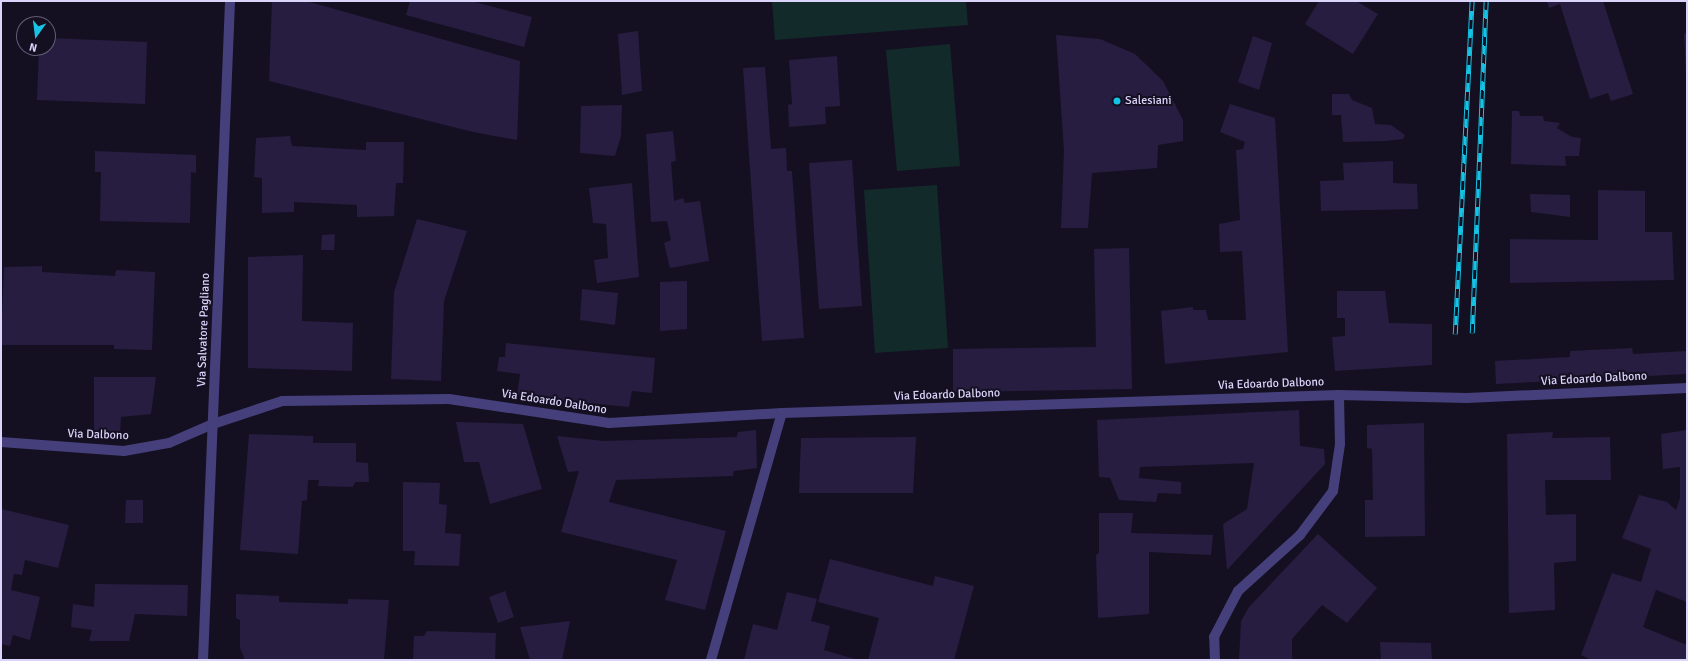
<!DOCTYPE html>
<html>
<head>
<meta charset="utf-8">
<style>
	body { margin:0 }
	#map { position:relative; width:1688px; height:661px; overflow:hidden; background:#141021; font-family:Signika,sans-serif }
	div>[style] { position:absolute }
	.green>* { inset:0; background:#132a2a }
	.building>* { inset:0; background:#271d40 }
	.minor>* { height:10px; margin:-5px; padding:0 5px; transform-origin:5px; border-radius:5px; background:#453f7b }
	.rail>* { height:4.5px; margin-top:-2.25px; transform-origin:0; background:repeating-linear-gradient(90deg,#141021 0 9px,#16c3e5 0 18px); box-sizing:border-box; border-block:1px solid #16c3e5 }
	.dots>* { width:11px; height:11px; translate:-50% -50%; box-sizing:border-box; border:2px solid #141021; border-radius:50% }
	span { translate:-50% -50%; white-space:nowrap; text-align:center; line-height:1.15; -webkit-text-stroke:4px #141021; paint-order:stroke }
	.poi-label { font-size:12px; color:#dbd4fb }
	.left { translate:0 -50%; text-align:left }
	.street-label { font-size:12px; color:#dbd4fb }
	.frame { position:absolute; inset:0; border:2px solid #dbd4fb; pointer-events:none }
	.north { position:absolute; left:16px; top:16px; width:40px; height:40px; box-sizing:border-box; background:#141021; border:1px solid #645e78; border-radius:50%; rotate:194deg; font-size:11px; font-weight:700; line-height:16px; text-align:center; color:#dbd4fb }
	.north::after { content:''; display:block; margin:auto; width:14px; height:18px; background:#16c3e5; clip-path:polygon(50% 0,100% 100%,50% 72%,0 100%) }
</style>
</head>
<body>
<div id="map">
	<div class="green">
		<i style="clip-path:polygon(772px 1px,966px 1px,968px 25px,775px 40px)"></i>
		<i style="clip-path:polygon(950px 44px,960px 166px,897px 171px,886px 50px)"></i>
		<i style="clip-path:polygon(937px 185px,948px 348px,875px 353px,864px 190px)"></i>
	</div>
	<div class="building">
		<i style="clip-path:polygon(272px 1px,306px 1px,520px 61px,517px 140px,473px 132px,269px 81px)"></i>
		<i style="clip-path:polygon(410px 1px,471px 1px,532px 17px,524px 47px,406px 15px)"></i>
		<i style="clip-path:polygon(1319px 1px,1356px 1px,1378px 14px,1353px 54px,1305px 24px)"></i>
		<i style="clip-path:polygon(1547px 1px,1603px 1px,1633px 94px,1611px 101px,1608px 93px,1590px 99px,1560px 4px,1549px 8px)"></i>
		<i style="clip-path:polygon(638px 31px,642px 91px,622px 95px,618px 34px)"></i>
		<i style="clip-path:polygon(1687px 33px,1687px 74px,1686px 74px,1684px 34px)"></i>
		<i style="clip-path:polygon(1056px 35px,1100px 39px,1135px 54px,1163px 81px,1183px 120px,1183px 141px,1158px 145px,1157px 168px,1092px 173px,1088px 228px,1061px 228px,1064px 151px)"></i>
		<i style="clip-path:polygon(1253px 36px,1272px 43px,1259px 90px,1238px 82px)"></i>
		<i style="clip-path:polygon(48px 38px,147px 42px,145px 104px,37px 100px,39px 48px,48px 48px)"></i>
		<i style="clip-path:polygon(837px 56px,840px 106px,825px 107px,826px 124px,789px 127px,788px 105px,792px 104px,789px 60px)"></i>
		<i style="clip-path:polygon(765px 67px,771px 149px,786px 148px,787px 171px,792px 171px,804px 338px,762px 341px,743px 68px)"></i>
		<i style="clip-path:polygon(1332px 94px,1349px 94px,1352px 100px,1372px 108px,1375px 124px,1391px 125px,1405px 135px,1403px 139px,1385px 141px,1343px 142px,1341px 115px,1332px 115px)"></i>
		<i style="clip-path:polygon(1230px 104px,1275px 118px,1288px 352px,1165px 364px,1161px 311px,1193px 307px,1193px 310px,1206px 310px,1208px 320px,1246px 320px,1242px 251px,1220px 252px,1219px 224px,1240px 220px,1236px 150px,1243px 149px,1245px 142px,1220px 132px)"></i>
		<i style="clip-path:polygon(622px 105px,621px 136px,615px 156px,580px 153px,581px 106px)"></i>
		<i style="clip-path:polygon(1512px 111px,1519px 111px,1520px 116px,1543px 116px,1544px 121px,1560px 123px,1557px 128px,1572px 137px,1581px 138px,1579px 156px,1565px 156px,1566px 166px,1511px 164px)"></i>
		<i style="clip-path:polygon(673px 131px,676px 161px,671px 162px,674px 201px,683px 198px,685px 203px,700px 201px,709px 261px,670px 268px,664px 243px,671px 240px,667px 221px,651px 222px,646px 134px)"></i>
		<i style="clip-path:polygon(290px 136px,292px 146px,366px 150px,366px 142px,404px 142px,403px 183px,396px 183px,394px 216px,357px 217px,357px 205px,294px 202px,294px 212px,262px 213px,262px 178px,254px 177px,256px 138px)"></i>
		<i style="clip-path:polygon(95px 151px,196px 155px,196px 173px,191px 172px,190px 223px,100px 221px,101px 172px,95px 172px)"></i>
		<i style="clip-path:polygon(852px 160px,862px 306px,819px 309px,809px 163px)"></i>
		<i style="clip-path:polygon(1393px 161px,1393px 183px,1417px 184px,1418px 209px,1321px 211px,1320px 181px,1344px 180px,1343px 163px)"></i>
		<i style="clip-path:polygon(632px 183px,639px 277px,597px 283px,594px 260px,608px 258px,606px 224px,593px 223px,589px 188px)"></i>
		<i style="clip-path:polygon(1598px 190px,1645px 191px,1645px 232px,1672px 232px,1674px 280px,1510px 283px,1510px 239px,1598px 240px)"></i>
		<i style="clip-path:polygon(1530px 194px,1570px 195px,1570px 217px,1531px 212px)"></i>
		<i style="clip-path:polygon(417px 219px,467px 231px,444px 301px,441px 381px,391px 379px,394px 292px)"></i>
		<i style="clip-path:polygon(335px 234px,334px 250px,321px 250px,322px 235px)"></i>
		<i style="clip-path:polygon(1129px 248px,1132px 389px,953px 392px,953px 349px,1096px 347px,1094px 249px)"></i>
		<i style="clip-path:polygon(303px 255px,302px 321px,353px 323px,352px 371px,248px 368px,248px 257px)"></i>
		<i style="clip-path:polygon(42px 266px,42px 272px,115px 276px,116px 270px,155px 272px,152px 350px,114px 349px,114px 345px,1px 345px,4px 267px)"></i>
		<i style="clip-path:polygon(687px 281px,687px 329px,660px 331px,660px 282px)"></i>
		<i style="clip-path:polygon(582px 289px,618px 293px,615px 325px,580px 320px)"></i>
		<i style="clip-path:polygon(1337px 291px,1385px 291px,1389px 323px,1432px 324px,1432px 365px,1335px 371px,1332px 337px,1345px 336px,1345px 318px,1337px 318px)"></i>
		<i style="clip-path:polygon(506px 343px,655px 358px,652px 393px,632px 391px,629px 407px,517px 396px,520px 374px,497px 371px,499px 357px,505px 357px)"></i>
		<i style="clip-path:polygon(1632px 348px,1633px 354px,1687px 351px,1687px 374px,1496px 384px,1495px 361px,1570px 357px,1570px 351px)"></i>
		<i style="clip-path:polygon(94px 377px,156px 377px,151px 414px,121px 417px,120px 436px,94px 438px)"></i>
		<i style="clip-path:polygon(1299px 410px,1300px 446px,1324px 449px,1325px 464px,1227px 570px,1223px 524px,1247px 509px,1254px 463px,1140px 467px,1139px 478px,1181px 482px,1181px 494px,1158px 493px,1156px 502px,1119px 500px,1110px 478px,1099px 477px,1097px 420px)"></i>
		<i style="clip-path:polygon(456px 422px,523px 424px,542px 489px,490px 504px,479px 462px,464px 462px)"></i>
		<i style="clip-path:polygon(1424px 423px,1425px 536px,1365px 537px,1365px 500px,1373px 500px,1372px 449px,1367px 448px,1367px 425px)"></i>
		<i style="clip-path:polygon(756px 430px,757px 468px,734px 471px,733px 476px,616px 480px,609px 502px,726px 531px,705px 610px,665px 600px,677px 560px,561px 532px,579px 471px,568px 472px,557px 436px,604px 441px,737px 437px,738px 432px)"></i>
		<i style="clip-path:polygon(1687px 430px,1687px 602px,1656px 590px,1643px 627px,1687px 645px,1687px 660px,1592px 660px,1581px 655px,1612px 573px,1641px 582px,1651px 549px,1622px 538px,1639px 495px,1667px 502px,1676px 510px,1680px 498px,1680px 467px,1663px 469px,1661px 434px)"></i>
		<i style="clip-path:polygon(1553px 432px,1552px 438px,1610px 437px,1611px 480px,1545px 480px,1546px 515px,1576px 514px,1576px 561px,1554px 563px,1555px 610px,1509px 613px,1507px 434px)"></i>
		<i style="clip-path:polygon(249px 434px,313px 436px,313px 443px,356px 443px,356px 462px,368px 463px,369px 482px,355px 482px,353px 487px,318px 486px,319px 480px,308px 480px,307px 500px,302px 501px,298px 554px,240px 550px)"></i>
		<i style="clip-path:polygon(916px 437px,913px 493px,799px 493px,801px 438px)"></i>
		<i style="clip-path:polygon(403px 482px,440px 483px,439px 504px,447px 505px,445px 533px,461px 534px,459px 566px,414px 565px,415px 551px,403px 551px)"></i>
		<i style="clip-path:polygon(126px 500px,143px 500px,143px 523px,125px 523px)"></i>
		<i style="clip-path:polygon(1px 509px,69px 525px,58px 568px,25px 560px,22px 575px,14px 574px,11px 590px,40px 597px,30px 640px,13px 635px,10px 646px,1px 644px)"></i>
		<i style="clip-path:polygon(1099px 513px,1133px 513px,1131px 533px,1213px 535px,1211px 555px,1149px 552px,1149px 614px,1098px 618px,1096px 555px,1099px 553px)"></i>
		<i style="clip-path:polygon(1318px 534px,1377px 588px,1347px 623px,1322px 605px,1292px 639px,1292px 660px,1239px 660px,1241px 621px,1249px 607px)"></i>
		<i style="clip-path:polygon(830px 559px,933px 586px,935px 576px,974px 586px,954px 660px,868px 660px,879px 618px,818px 602px)"></i>
		<i style="clip-path:polygon(95px 584px,188px 585px,187px 616px,135px 614px,129px 641px,89px 641px,92px 630px,71px 627px,73px 604px,94px 607px)"></i>
		<i style="clip-path:polygon(505px 591px,514px 617px,498px 623px,489px 597px)"></i>
		<i style="clip-path:polygon(787px 592px,817px 599px,811px 621px,830px 626px,824px 650px,858px 660px,744px 660px,753px 624px,777px 630px)"></i>
		<i style="clip-path:polygon(236px 594px,279px 596px,279px 602px,348px 604px,348px 599px,389px 600px,384px 660px,245px 660px,240px 648px,240px 620px,236px 618px)"></i>
		<i style="clip-path:polygon(570px 621px,562px 660px,530px 660px,520px 627px)"></i>
		<i style="clip-path:polygon(427px 631px,496px 633px,495px 660px,413px 660px,414px 636px,424px 636px)"></i>
		<i style="clip-path:polygon(1380px 642px,1431px 643px,1432px 660px,1381px 660px)"></i>
	</div>
	<div class="minor">
		<i style="left:1px;top:442px;width:123px;rotate:4.2deg"></i>
		<i style="left:124px;top:451px;width:46px;rotate:-10.1deg"></i>
		<i style="left:169px;top:443px;width:48px;rotate:-23.4deg"></i>
		<i style="left:213px;top:424px;width:73px;rotate:-18.4deg"></i>
		<i style="left:282px;top:401px;width:167px;rotate:-0.7deg"></i>
		<i style="left:449px;top:399px;width:162px;rotate:8.5deg"></i>
		<i style="left:609px;top:423px;width:173px;rotate:-3.3deg"></i>
		<i style="left:782px;top:413px;width:557px;rotate:-1.85deg"></i>
		<i style="left:1339px;top:395px;width:128px;rotate:1.3deg"></i>
		<i style="left:1467px;top:398px;width:220px;rotate:-2.6deg"></i>
		<i style="left:203px;top:660px;width:660px;rotate:-87.65deg"></i>
		<i style="left:711px;top:660px;width:257px;rotate:-74deg"></i>
		<i style="left:1215px;top:660px;width:23px;rotate:-92deg"></i>
		<i style="left:1214px;top:637px;width:52px;rotate:-62.4deg"></i>
		<i style="left:1238px;top:591px;width:84px;rotate:-42.1deg"></i>
		<i style="left:1300px;top:535px;width:55px;rotate:-53.1deg"></i>
		<i style="left:1333px;top:491px;width:48px;rotate:-81.5deg"></i>
		<i style="left:1340px;top:444px;width:49px;rotate:-91.2deg"></i>
	</div>
	<div class="rail">
		<i style="left:1472px;top:333px;width:332px;rotate:-87.6deg"></i>
		<i style="left:1455px;top:334px;width:333px;rotate:-87.1deg"></i>
	</div>
	<div class="dots">
		<i style="left:1117px;top:101px;background:#16c3e5"></i>
	</div>
	<div class="poi-label">
		<span class="left" style="left:1125px;top:101px">Salesiani</span>
	</div>
	<div class="street-label">
		<span style="left:204px;top:330px;rotate:-88deg">Via Salvatore Pagliano</span>
		<span style="left:1594px;top:379px;rotate:-3deg">Via Edoardo Dalbono</span>
		<span style="left:1271px;top:384px;rotate:-2deg">Via Edoardo Dalbono</span>
		<span style="left:947px;top:395px;rotate:-2deg">Via Edoardo Dalbono</span>
		<span style="left:554px;top:402px;rotate:9deg">Via Edoardo Dalbono</span>
		<span style="left:98px;top:435px;rotate:2deg">Via Dalbono</span>
	</div>
	<div class="frame"></div>
	<div class="north">N</div>
</div>
</body>
</html>
